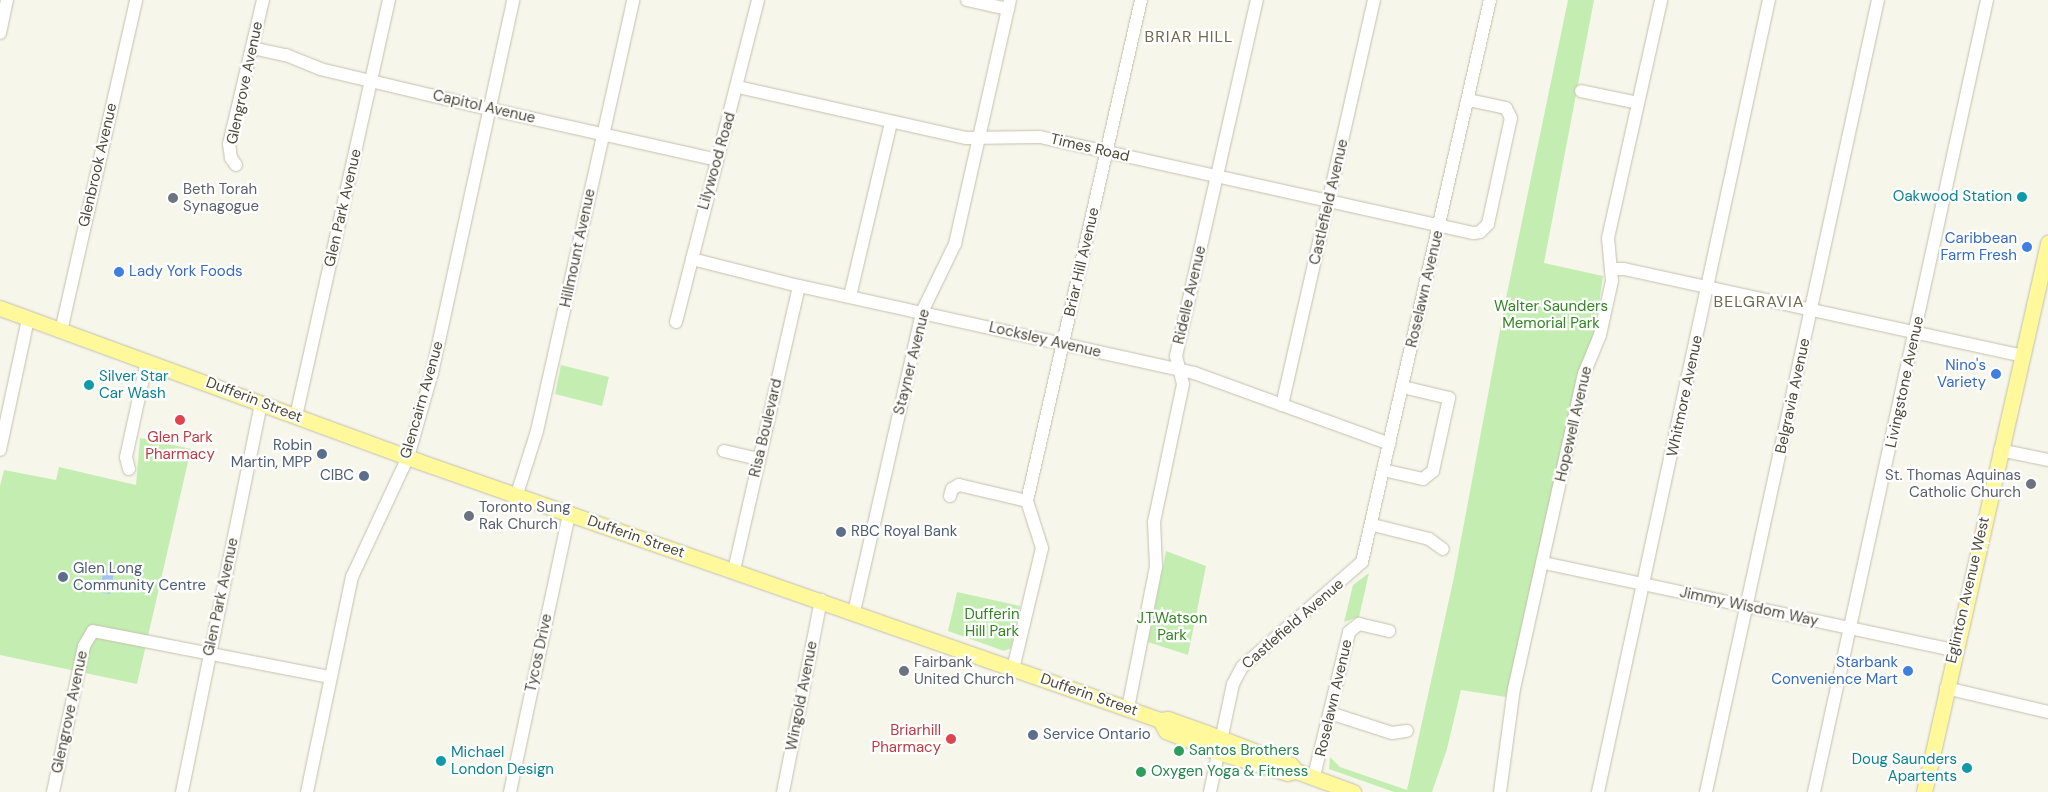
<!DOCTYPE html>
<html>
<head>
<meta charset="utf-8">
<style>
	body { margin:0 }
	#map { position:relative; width:2048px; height:792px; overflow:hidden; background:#f7f6eb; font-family:"DM Sans",sans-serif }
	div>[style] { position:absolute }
	.green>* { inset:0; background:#c4eeb1 }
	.water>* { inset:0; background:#a4c2f7 }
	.roads { filter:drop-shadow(0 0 1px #c3c1ac) drop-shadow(0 0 1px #c3c1ac) }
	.minor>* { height:12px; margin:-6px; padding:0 6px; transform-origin:6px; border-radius:6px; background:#fff }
	.major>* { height:15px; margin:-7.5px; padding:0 7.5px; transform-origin:7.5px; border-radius:7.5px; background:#fff99c }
	.dots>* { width:14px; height:14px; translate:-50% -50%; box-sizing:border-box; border:2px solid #fff; border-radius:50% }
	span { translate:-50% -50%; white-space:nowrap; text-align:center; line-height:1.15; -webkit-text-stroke:4.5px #fff; paint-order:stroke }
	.street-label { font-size:15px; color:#4c4938 }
	.worship-label { font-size:15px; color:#5b616d }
	.left { translate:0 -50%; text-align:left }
	.right { translate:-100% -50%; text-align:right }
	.culture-label { font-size:15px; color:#0d838f }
	.shop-label { font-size:15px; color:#366cbe }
	.park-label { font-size:15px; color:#338524 }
	.health-label { font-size:15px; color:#be3a42 }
	.service-label { font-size:15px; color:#4e5e75 }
	.leisure-label { font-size:15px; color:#27864d }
	.neighbourhood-label { font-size:16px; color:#706a4e; letter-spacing:1px }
</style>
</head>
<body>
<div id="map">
	<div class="green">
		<i style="clip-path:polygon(1568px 0,1594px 0,1544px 263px,1603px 276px,1595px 331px,1579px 370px,1506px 697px,1461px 690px,1447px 749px,1432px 792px,1394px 792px,1329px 769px,1330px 757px,1340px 767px,1407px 790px,1454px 577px,1506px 298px)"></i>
		<i style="clip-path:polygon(561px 365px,609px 377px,602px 406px,555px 394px)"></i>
		<i style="clip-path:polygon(140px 438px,191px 449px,137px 684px,0 655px,0 486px,4px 470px,56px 480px,59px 467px,136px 485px)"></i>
		<i style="clip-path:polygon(1166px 551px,1206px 566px,1188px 655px,1148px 642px)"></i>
		<i style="clip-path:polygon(1369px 573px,1359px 617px,1344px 622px,1353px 585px)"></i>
		<i style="clip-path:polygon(957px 592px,1020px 606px,1011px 648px,1004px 651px,948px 631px)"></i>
	</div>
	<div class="water">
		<i style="clip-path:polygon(104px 570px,114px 572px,110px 594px,99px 592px)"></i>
	</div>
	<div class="roads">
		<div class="minor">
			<i style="left:967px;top:0;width:42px;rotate:12.4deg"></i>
			<i style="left:0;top:33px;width:34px;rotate:-78deg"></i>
			<i style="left:252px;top:48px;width:35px;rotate:12deg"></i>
			<i style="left:286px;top:55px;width:37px;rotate:22deg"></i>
			<i style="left:320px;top:69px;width:160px;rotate:13.3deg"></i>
			<i style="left:476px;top:106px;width:247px;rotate:12.6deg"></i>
			<i style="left:738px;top:87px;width:234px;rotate:12.6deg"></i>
			<i style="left:966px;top:138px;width:74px;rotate:-0.8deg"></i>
			<i style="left:1040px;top:137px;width:444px;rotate:12.5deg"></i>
			<i style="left:1474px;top:233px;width:6px;rotate:-9deg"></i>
			<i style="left:1480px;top:232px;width:11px;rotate:-45deg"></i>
			<i style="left:1488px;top:224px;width:108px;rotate:-77.8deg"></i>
			<i style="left:1511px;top:118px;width:11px;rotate:-117deg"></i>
			<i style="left:1506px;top:108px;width:39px;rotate:-168deg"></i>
			<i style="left:1581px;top:91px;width:58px;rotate:11.9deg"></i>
			<i style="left:236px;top:165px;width:9px;rotate:-126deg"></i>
			<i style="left:231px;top:158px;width:14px;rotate:-98deg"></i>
			<i style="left:229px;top:144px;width:148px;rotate:-76.7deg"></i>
			<i style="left:692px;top:259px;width:110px;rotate:14.2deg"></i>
			<i style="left:799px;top:286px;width:404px;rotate:12.4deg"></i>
			<i style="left:1194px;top:373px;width:208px;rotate:19.9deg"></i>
			<i style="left:1612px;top:269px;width:12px"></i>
			<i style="left:1624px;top:269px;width:407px;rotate:12.3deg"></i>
			<i style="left:850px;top:296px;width:178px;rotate:-76.7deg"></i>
			<i style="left:676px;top:322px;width:332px;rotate:-75.7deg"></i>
			<i style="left:61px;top:331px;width:339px;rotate:-77.2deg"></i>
			<i style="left:1282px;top:405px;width:415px;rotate:-77.2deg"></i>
			<i style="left:296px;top:416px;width:426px;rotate:-77.4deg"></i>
			<i style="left:0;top:450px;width:134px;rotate:-77.9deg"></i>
			<i style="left:2000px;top:450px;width:49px;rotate:11.8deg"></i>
			<i style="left:724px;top:451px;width:36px;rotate:13deg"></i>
			<i style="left:129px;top:469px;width:12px;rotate:-104deg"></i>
			<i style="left:126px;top:457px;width:98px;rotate:-77.7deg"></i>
			<i style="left:1383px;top:470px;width:41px;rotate:12.7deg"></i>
			<i style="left:1423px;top:479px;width:13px;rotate:-39deg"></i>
			<i style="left:1433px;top:471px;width:75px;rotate:-77.6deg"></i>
			<i style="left:1449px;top:398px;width:47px;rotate:-166.6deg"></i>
			<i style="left:517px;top:494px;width:66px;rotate:-72.4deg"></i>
			<i style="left:537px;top:431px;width:442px;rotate:-77.4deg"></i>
			<i style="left:950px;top:496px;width:7px;rotate:-74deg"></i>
			<i style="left:952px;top:489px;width:8px;rotate:-30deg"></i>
			<i style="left:959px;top:485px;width:70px;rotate:13.2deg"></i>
			<i style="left:1373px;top:525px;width:58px;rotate:14deg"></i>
			<i style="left:1429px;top:539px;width:17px;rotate:36deg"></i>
			<i style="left:1544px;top:563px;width:420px;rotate:12deg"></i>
			<i style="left:734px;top:570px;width:291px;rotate:-77.1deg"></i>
			<i style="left:854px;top:612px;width:308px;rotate:-77.2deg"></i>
			<i style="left:922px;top:312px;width:76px;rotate:-64.1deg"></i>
			<i style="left:955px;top:244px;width:250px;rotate:-77.3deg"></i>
			<i style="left:1013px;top:669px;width:124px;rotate:-76.5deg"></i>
			<i style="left:1042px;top:548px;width:49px;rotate:-107.7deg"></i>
			<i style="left:1027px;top:501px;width:514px;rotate:-77.18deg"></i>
			<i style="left:1946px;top:688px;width:105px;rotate:13.2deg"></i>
			<i style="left:1128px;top:708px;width:144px;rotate:-78.8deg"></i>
			<i style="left:1156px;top:567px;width:45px;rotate:-92.5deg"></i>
			<i style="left:1154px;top:522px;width:141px;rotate:-78.1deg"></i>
			<i style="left:1183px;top:384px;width:29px;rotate:-104deg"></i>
			<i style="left:1176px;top:356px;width:365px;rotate:-77.2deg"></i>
			<i style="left:1330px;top:713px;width:65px;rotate:17.9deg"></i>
			<i style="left:1392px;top:733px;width:15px;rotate:-8deg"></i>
			<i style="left:1314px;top:776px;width:148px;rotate:-76.3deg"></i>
			<i style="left:1349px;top:632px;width:13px;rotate:-39deg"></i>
			<i style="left:1359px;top:624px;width:31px;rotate:13deg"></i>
			<i style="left:53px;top:792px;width:149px;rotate:-78deg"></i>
			<i style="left:84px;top:646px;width:17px;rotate:-59deg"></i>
			<i style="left:93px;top:631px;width:241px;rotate:11deg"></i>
			<i style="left:182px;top:792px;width:397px;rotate:-78.5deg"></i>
			<i style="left:307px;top:792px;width:220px;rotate:-78.2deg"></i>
			<i style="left:352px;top:577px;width:132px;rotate:-65deg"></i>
			<i style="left:408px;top:457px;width:87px;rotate:-74.1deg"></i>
			<i style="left:432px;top:373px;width:382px;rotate:-77.7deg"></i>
			<i style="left:510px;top:792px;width:284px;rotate:-78deg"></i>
			<i style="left:783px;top:792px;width:196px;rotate:-78.8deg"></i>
			<i style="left:1210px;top:792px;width:110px;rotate:-78deg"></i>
			<i style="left:1233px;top:684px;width:19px;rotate:-62deg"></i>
			<i style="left:1242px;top:667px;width:159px;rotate:-41.2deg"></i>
			<i style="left:1362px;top:562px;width:576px;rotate:-77.17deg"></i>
			<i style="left:1500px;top:792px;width:104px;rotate:-82.3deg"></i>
			<i style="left:1514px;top:689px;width:323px;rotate:-77.5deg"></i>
			<i style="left:1584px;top:374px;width:42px;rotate:-67.7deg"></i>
			<i style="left:1600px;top:335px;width:55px;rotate:-77.5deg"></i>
			<i style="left:1612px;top:281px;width:43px;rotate:-95.3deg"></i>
			<i style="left:1608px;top:238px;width:244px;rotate:-77.4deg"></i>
			<i style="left:1598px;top:792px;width:810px;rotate:-77.82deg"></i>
			<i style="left:1706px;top:792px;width:810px;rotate:-77.75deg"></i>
			<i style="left:1814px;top:792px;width:811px;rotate:-77.68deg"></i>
		</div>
		<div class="major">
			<i style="left:0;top:308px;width:445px;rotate:20.1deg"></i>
			<i style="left:418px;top:461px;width:786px;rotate:19.24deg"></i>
			<i style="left:1160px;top:720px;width:8px;rotate:-7deg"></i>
			<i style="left:1168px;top:719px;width:41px;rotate:19.7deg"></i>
			<i style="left:1207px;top:733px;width:90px;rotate:20.9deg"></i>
			<i style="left:1291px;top:765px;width:8px;rotate:50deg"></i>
			<i style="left:1160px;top:720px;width:13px;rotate:61deg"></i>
			<i style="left:1166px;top:731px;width:56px;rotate:22deg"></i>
			<i style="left:1218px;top:752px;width:72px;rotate:16.9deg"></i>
			<i style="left:1287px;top:773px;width:9px;rotate:-13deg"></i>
			<i style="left:1296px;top:771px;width:61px;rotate:20.2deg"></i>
			<i style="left:1924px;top:792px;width:563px;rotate:-77.27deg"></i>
		</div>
	</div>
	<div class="dots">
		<i style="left:2022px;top:197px;background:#0f9aa8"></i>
		<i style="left:173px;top:198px;background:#6b7280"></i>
		<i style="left:2027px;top:247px;background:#3f7fe0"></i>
		<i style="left:119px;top:272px;background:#3f7fe0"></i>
		<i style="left:1996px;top:374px;background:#3f7fe0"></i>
		<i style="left:89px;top:385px;background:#0f9aa8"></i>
		<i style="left:180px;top:420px;background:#e0444e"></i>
		<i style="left:322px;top:454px;background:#5c6f8a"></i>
		<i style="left:364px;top:476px;background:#5c6f8a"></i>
		<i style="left:2031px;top:484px;background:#6b7280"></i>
		<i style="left:469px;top:516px;background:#6b7280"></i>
		<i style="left:841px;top:532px;background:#5c6f8a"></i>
		<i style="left:63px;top:577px;background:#5c6f8a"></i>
		<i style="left:904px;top:671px;background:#6b7280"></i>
		<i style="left:1908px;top:671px;background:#3f7fe0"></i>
		<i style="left:1033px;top:735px;background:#5c6f8a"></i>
		<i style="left:951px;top:739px;background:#e0444e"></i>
		<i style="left:1179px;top:751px;background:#2e9e5b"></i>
		<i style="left:441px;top:761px;background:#0f9aa8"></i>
		<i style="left:1967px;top:768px;background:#0f9aa8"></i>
		<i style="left:1141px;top:772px;background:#2e9e5b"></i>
	</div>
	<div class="street-label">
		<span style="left:245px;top:83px;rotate:-78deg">Glengrove Avenue</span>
		<span style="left:484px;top:107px;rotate:13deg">Capitol Avenue</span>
		<span style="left:1090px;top:148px;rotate:13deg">Times Road</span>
		<span style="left:717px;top:161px;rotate:-74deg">Lilywood Road</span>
		<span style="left:98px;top:165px;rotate:-77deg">Glenbrook Avenue</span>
		<span style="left:1329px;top:202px;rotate:-77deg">Castlefield Avenue</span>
		<span style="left:343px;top:208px;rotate:-77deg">Glen Park Avenue</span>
		<span style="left:578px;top:248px;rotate:-78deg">Hillmount Avenue</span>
		<span style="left:1082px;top:262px;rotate:-77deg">Briar Hill Avenue</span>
		<span style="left:1425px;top:289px;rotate:-77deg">Roselawn Avenue</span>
		<span style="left:1190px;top:295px;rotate:-77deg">Ridelle Avenue</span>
		<span style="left:1045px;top:340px;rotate:13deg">Locksley Avenue</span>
		<span style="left:912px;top:362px;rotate:-76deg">Stayner Avenue</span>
		<span style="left:1905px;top:382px;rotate:-78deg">Livingstone Avenue</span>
		<span style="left:1685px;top:396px;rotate:-78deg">Whitmore Avenue</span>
		<span style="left:1793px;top:396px;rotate:-78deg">Belgravia Avenue</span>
		<span style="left:254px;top:400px;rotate:21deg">Dufferin Street</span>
		<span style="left:422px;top:400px;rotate:-74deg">Glencairn Avenue</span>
		<span style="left:1574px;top:424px;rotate:-77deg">Hopewell Avenue</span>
		<span style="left:766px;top:428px;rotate:-77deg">Risa Boulevard</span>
		<span style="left:636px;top:537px;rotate:19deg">Dufferin Street</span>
		<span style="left:1968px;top:590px;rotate:-77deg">Eglinton Avenue West</span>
		<span style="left:221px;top:597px;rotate:-78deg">Glen Park Avenue</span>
		<span style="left:1749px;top:607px;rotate:12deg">Jimmy Wisdom Way</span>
		<span style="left:1293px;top:624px;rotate:-41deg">Castlefield Avenue</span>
		<span style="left:539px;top:653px;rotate:-78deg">Tycos Drive</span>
		<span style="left:1089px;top:695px;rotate:19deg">Dufferin Street</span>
		<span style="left:802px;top:696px;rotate:-79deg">Wingold Avenue</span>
		<span style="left:1334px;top:698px;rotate:-77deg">Roselawn Avenue</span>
		<span style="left:70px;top:712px;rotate:-78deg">Glengrove Avenue</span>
	</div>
	<div class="worship-label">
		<span class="left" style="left:183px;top:198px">Beth Torah<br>Synagogue</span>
		<span class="right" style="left:2021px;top:484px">St. Thomas Aquinas<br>Catholic Church</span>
		<span class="left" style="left:479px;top:516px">Toronto Sung<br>Rak Church</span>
		<span class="left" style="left:914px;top:671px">Fairbank<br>United Church</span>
	</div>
	<div class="culture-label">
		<span class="right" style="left:2012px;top:197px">Oakwood Station</span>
		<span class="left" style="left:99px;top:385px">Silver Star<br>Car Wash</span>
		<span class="left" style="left:451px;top:761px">Michael<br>London Design</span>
		<span class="right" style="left:1957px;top:768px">Doug Saunders<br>Apartents</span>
	</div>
	<div class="shop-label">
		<span class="right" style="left:2017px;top:247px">Caribbean<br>Farm Fresh</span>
		<span class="left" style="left:129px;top:272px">Lady York Foods</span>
		<span class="right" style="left:1986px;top:374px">Nino's<br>Variety</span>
		<span class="right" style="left:1898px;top:671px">Starbank<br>Convenience Mart</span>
	</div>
	<div class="park-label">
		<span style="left:1551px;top:315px">Walter Saunders<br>Memorial Park</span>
		<span style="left:992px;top:623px">Dufferin<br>Hill Park</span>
		<span style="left:1172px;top:627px">J.T.Watson<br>Park</span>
	</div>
	<div class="health-label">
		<span style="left:180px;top:446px">Glen Park<br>Pharmacy</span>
		<span class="right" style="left:941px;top:739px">Briarhill<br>Pharmacy</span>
	</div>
	<div class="service-label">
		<span class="right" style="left:312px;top:454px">Robin<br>Martin, MPP</span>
		<span class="right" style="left:354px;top:476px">CIBC</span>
		<span class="left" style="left:851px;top:532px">RBC Royal Bank</span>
		<span class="left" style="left:73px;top:577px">Glen Long<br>Community Centre</span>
		<span class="left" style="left:1043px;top:735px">Service Ontario</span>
	</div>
	<div class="leisure-label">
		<span class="left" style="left:1189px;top:751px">Santos Brothers</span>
		<span class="left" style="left:1151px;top:772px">Oxygen Yoga &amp; Fitness</span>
	</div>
	<div class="neighbourhood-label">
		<span style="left:1189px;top:37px">BRIAR HILL</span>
		<span style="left:1759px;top:302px">BELGRAVIA</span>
	</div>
</div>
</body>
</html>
